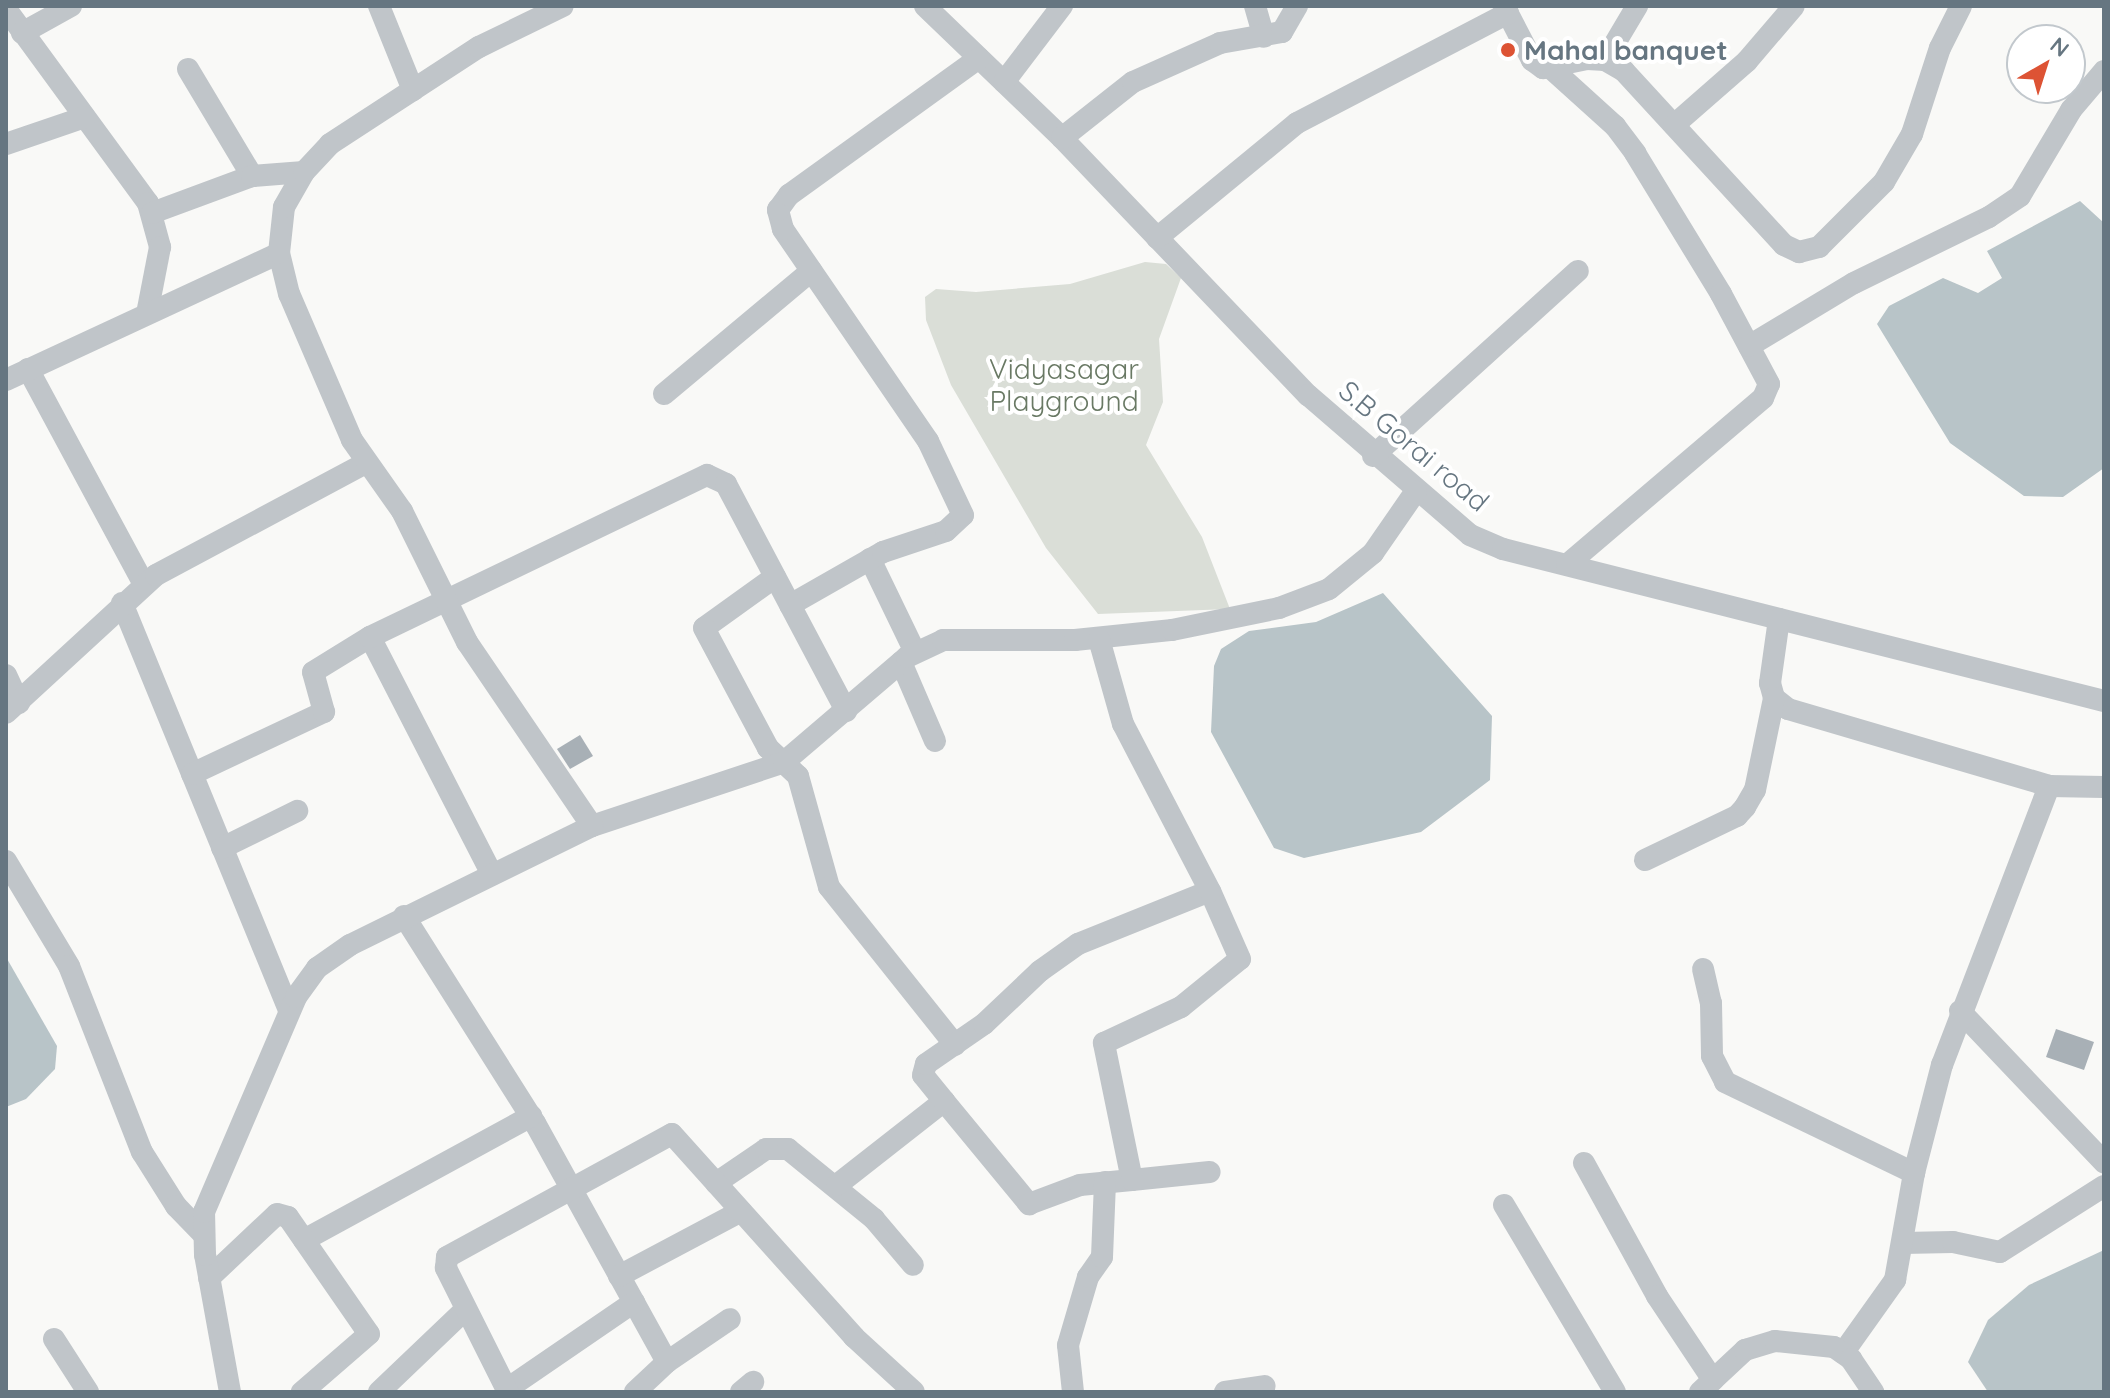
<!DOCTYPE html>
<html>
<head>
<meta charset="utf-8">
<style>
	body { margin:0 }
	#map { position:relative; width:2110px; height:1398px; overflow:hidden; background:#f9f9f7; font-family:Quicksand,sans-serif }
	div>[style] { position:absolute }
	.green>* { inset:0; background:#daded7 }
	.water>* { inset:0; background:#b8c4c8 }
	.building>* { inset:0; background:#a8b0b6 }
	.minor>* { height:22px; margin:-11px; padding:0 11px; transform-origin:11px; border-radius:11px; background:#c0c5c9 }
	.dots>* { width:22px; height:22px; translate:-50% -50%; box-sizing:border-box; border:4px solid #fff; border-radius:50% }
	span { translate:-50% -50%; white-space:nowrap; text-align:center; line-height:1.15; -webkit-text-stroke:8px #fff; paint-order:stroke }
	.poi-label { font-size:28px; color:#667681; font-weight:700 }
	.left { translate:0 -50%; text-align:left }
	.park-label { font-size:28px; color:#697964 }
	.street-label { font-size:28px; color:#667681 }
	.frame { position:absolute; inset:0; border:8px solid #667681; pointer-events:none }
	.north { position:absolute; left:2006px; top:24px; width:80px; height:80px; box-sizing:border-box; background:#fff; border:2px solid #c2c8cd; border-radius:50%; rotate:39deg; font-size:22px; font-weight:700; line-height:32px; text-align:center; color:#667681 }
	.north::after { content:''; display:block; margin:auto; width:28px; height:36px; background:#dd5334; clip-path:polygon(50% 0,100% 100%,50% 72%,0 100%) }
</style>
</head>
<body>
<div id="map">
	<div class="green">
		<i style="clip-path:polygon(1145px 262px,1166px 264px,1181px 278px,1159px 339px,1163px 402px,1146px 445px,1202px 537px,1230px 609px,1098px 614px,1046px 548px,951px 385px,926px 320px,925px 297px,936px 289px,976px 292px,1070px 284px)"></i>
	</div>
	<div class="water">
		<i style="clip-path:polygon(2080px 201px,2104px 223px,2104px 468px,2063px 497px,2024px 496px,1950px 443px,1877px 324px,1889px 306px,1943px 278px,1978px 293px,2002px 278px,1987px 251px)"></i>
		<i style="clip-path:polygon(1383px 593px,1492px 716px,1490px 780px,1421px 832px,1304px 858px,1274px 848px,1211px 732px,1214px 666px,1221px 649px,1249px 631px,1316px 622px)"></i>
		<i style="clip-path:polygon(6px 957px,57px 1046px,55px 1069px,26px 1099px,6px 1107px)"></i>
		<i style="clip-path:polygon(2104px 1250px,2104px 1392px,1988px 1392px,1968px 1362px,1988px 1320px,2029px 1285px)"></i>
	</div>
	<div class="building">
		<i style="clip-path:polygon(580px 735px,593px 756px,570px 769px,557px 749px)"></i>
		<i style="clip-path:polygon(2056px 1029px,2094px 1042px,2084px 1070px,2046px 1057px)"></i>
	</div>
	<div class="minor">
		<i style="left:379px;top:6px;width:91px;rotate:68deg"></i>
		<i style="left:925px;top:6px;width:190px;rotate:43.9deg"></i>
		<i style="left:1062px;top:138px;width:356px;rotate:46.3deg"></i>
		<i style="left:1308px;top:395px;width:214px;rotate:40.8deg"></i>
		<i style="left:1470px;top:535px;width:36px;rotate:23deg"></i>
		<i style="left:1503px;top:549px;width:620px;rotate:14.19deg"></i>
		<i style="left:1255px;top:6px;width:32px;rotate:74deg"></i>
		<i style="left:1504px;top:6px;width:61px;rotate:62.6deg"></i>
		<i style="left:1532px;top:60px;width:14px;rotate:36deg"></i>
		<i style="left:1543px;top:68px;width:45px;rotate:-11.6deg"></i>
		<i style="left:1587px;top:59px;width:18px;rotate:3deg"></i>
		<i style="left:1605px;top:60px;width:22px;rotate:30deg"></i>
		<i style="left:1624px;top:71px;width:236px;rotate:47.4deg"></i>
		<i style="left:1784px;top:245px;width:17px;rotate:25deg"></i>
		<i style="left:1799px;top:252px;width:21px;rotate:-14deg"></i>
		<i style="left:1819px;top:247px;width:92px;rotate:-45deg"></i>
		<i style="left:1884px;top:182px;width:56px;rotate:-59.7deg"></i>
		<i style="left:1912px;top:134px;width:90px;rotate:-72deg"></i>
		<i style="left:1940px;top:48px;width:47px;rotate:-63.4deg"></i>
		<i style="left:6px;top:9px;width:240px;rotate:53.8deg"></i>
		<i style="left:148px;top:203px;width:46px;rotate:74.7deg"></i>
		<i style="left:160px;top:247px;width:63px;rotate:101deg"></i>
		<i style="left:22px;top:33px;width:56px;rotate:-28.9deg"></i>
		<i style="left:1605px;top:60px;width:63px;rotate:-59.3deg"></i>
		<i style="left:188px;top:69px;width:125px;rotate:59.1deg"></i>
		<i style="left:1553px;top:70px;width:84px;rotate:42.1deg"></i>
		<i style="left:1615px;top:126px;width:34px;rotate:53deg"></i>
		<i style="left:1635px;top:153px;width:165px;rotate:58.6deg"></i>
		<i style="left:1721px;top:294px;width:102px;rotate:61.9deg"></i>
		<i style="left:1769px;top:384px;width:15px;rotate:113deg"></i>
		<i style="left:1763px;top:398px;width:257px;rotate:139.6deg"></i>
		<i style="left:1004px;top:82px;width:96px;rotate:-52.7deg"></i>
		<i style="left:1674px;top:125px;width:97px;rotate:-41.2deg"></i>
		<i style="left:1747px;top:61px;width:72px;rotate:-49.5deg"></i>
		<i style="left:1062px;top:138px;width:90px;rotate:-38.3deg"></i>
		<i style="left:1133px;top:82px;width:95px;rotate:-24.1deg"></i>
		<i style="left:1220px;top:43px;width:63px;rotate:-10.1deg"></i>
		<i style="left:1282px;top:32px;width:30px;rotate:-60deg"></i>
		<i style="left:6px;top:144px;width:83px;rotate:-18.9deg"></i>
		<i style="left:152px;top:213px;width:107px;rotate:-20.3deg"></i>
		<i style="left:252px;top:176px;width:52px;rotate:-4.4deg"></i>
		<i style="left:1157px;top:238px;width:181px;rotate:-39.4deg"></i>
		<i style="left:1297px;top:123px;width:238px;rotate:-27.5deg"></i>
		<i style="left:1749px;top:346px;width:122px;rotate:-31deg"></i>
		<i style="left:1854px;top:283px;width:150px;rotate:-26.1deg"></i>
		<i style="left:1989px;top:217px;width:37px;rotate:-34deg"></i>
		<i style="left:2020px;top:196px;width:100px;rotate:-59.3deg"></i>
		<i style="left:2071px;top:110px;width:51px;rotate:-49.8deg"></i>
		<i style="left:28px;top:369px;width:244px;rotate:61.7deg"></i>
		<i style="left:6px;top:380px;width:301px;rotate:-24.9deg"></i>
		<i style="left:664px;top:394px;width:192px;rotate:-39.9deg"></i>
		<i style="left:1373px;top:456px;width:276px;rotate:-42.1deg"></i>
		<i style="left:870px;top:559px;width:103px;rotate:64.2deg"></i>
		<i style="left:775px;top:577px;width:87px;rotate:144.3deg"></i>
		<i style="left:704px;top:628px;width:136px;rotate:61.9deg"></i>
		<i style="left:768px;top:748px;width:41px;rotate:43deg"></i>
		<i style="left:798px;top:776px;width:115px;rotate:74.4deg"></i>
		<i style="left:829px;top:887px;width:202px;rotate:51.4deg"></i>
		<i style="left:122px;top:603px;width:440px;rotate:67.7deg"></i>
		<i style="left:790px;top:605px;width:107px;rotate:-29.7deg"></i>
		<i style="left:883px;top:552px;width:66px;rotate:-18.4deg"></i>
		<i style="left:946px;top:531px;width:23px;rotate:-43deg"></i>
		<i style="left:963px;top:515px;width:82px;rotate:-115.3deg"></i>
		<i style="left:928px;top:441px;width:257px;rotate:-124.4deg"></i>
		<i style="left:783px;top:229px;width:20px;rotate:-105deg"></i>
		<i style="left:778px;top:210px;width:19px;rotate:-54deg"></i>
		<i style="left:789px;top:195px;width:234px;rotate:-35.8deg"></i>
		<i style="left:1779px;top:619px;width:65px;rotate:98deg"></i>
		<i style="left:1770px;top:683px;width:16px;rotate:75deg"></i>
		<i style="left:1774px;top:698px;width:18px;rotate:38deg"></i>
		<i style="left:1788px;top:709px;width:272px;rotate:16.4deg"></i>
		<i style="left:2049px;top:786px;width:55px;rotate:1deg"></i>
		<i style="left:370px;top:637px;width:267px;rotate:62.8deg"></i>
		<i style="left:901px;top:662px;width:86px;rotate:66.7deg"></i>
		<i style="left:6px;top:675px;width:31px;rotate:65deg"></i>
		<i style="left:6px;top:713px;width:204px;rotate:-42.6deg"></i>
		<i style="left:156px;top:575px;width:238px;rotate:-28.1deg"></i>
		<i style="left:192px;top:774px;width:146px;rotate:-25.2deg"></i>
		<i style="left:324px;top:712px;width:41px;rotate:-105.4deg"></i>
		<i style="left:313px;top:672px;width:67px;rotate:-31.6deg"></i>
		<i style="left:370px;top:637px;width:374px;rotate:-25.7deg"></i>
		<i style="left:707px;top:475px;width:21px;rotate:25deg"></i>
		<i style="left:726px;top:484px;width:257px;rotate:62.1deg"></i>
		<i style="left:592px;top:826px;width:202px;rotate:-18.4deg"></i>
		<i style="left:784px;top:762px;width:162px;rotate:-40.5deg"></i>
		<i style="left:907px;top:657px;width:40px;rotate:-25deg"></i>
		<i style="left:943px;top:640px;width:132px"></i>
		<i style="left:1075px;top:640px;width:98px;rotate:-5.9deg"></i>
		<i style="left:1172px;top:630px;width:109px;rotate:-11.6deg"></i>
		<i style="left:1279px;top:608px;width:53px;rotate:-20.8deg"></i>
		<i style="left:1329px;top:589px;width:57px;rotate:-39.3deg"></i>
		<i style="left:1373px;top:553px;width:75px;rotate:-55.3deg"></i>
		<i style="left:222px;top:848px;width:84px;rotate:-26.3deg"></i>
		<i style="left:1645px;top:860px;width:102px;rotate:-25.6deg"></i>
		<i style="left:1737px;top:816px;width:12px;rotate:-48deg"></i>
		<i style="left:1745px;top:807px;width:20px;rotate:-60deg"></i>
		<i style="left:1755px;top:790px;width:94px;rotate:-78.3deg"></i>
		<i style="left:6px;top:861px;width:122px;rotate:59deg"></i>
		<i style="left:69px;top:966px;width:200px;rotate:68.6deg"></i>
		<i style="left:142px;top:1152px;width:64px;rotate:57.8deg"></i>
		<i style="left:176px;top:1206px;width:37px;rotate:46deg"></i>
		<i style="left:404px;top:916px;width:245px;rotate:57.7deg"></i>
		<i style="left:535px;top:1123px;width:273px;rotate:61.1deg"></i>
		<i style="left:667px;top:1362px;width:44px;rotate:136.8deg"></i>
		<i style="left:1703px;top:969px;width:35px;rotate:77deg"></i>
		<i style="left:1711px;top:1003px;width:53px;rotate:88.9deg"></i>
		<i style="left:1712px;top:1056px;width:29px;rotate:63deg"></i>
		<i style="left:1725px;top:1082px;width:210px;rotate:25.7deg"></i>
		<i style="left:1960px;top:1011px;width:209px;rotate:46.4deg"></i>
		<i style="left:944px;top:1101px;width:134px;rotate:50.5deg"></i>
		<i style="left:1029px;top:1204px;width:54px;rotate:-20.4deg"></i>
		<i style="left:1080px;top:1185px;width:52px;rotate:-5.5deg"></i>
		<i style="left:1132px;top:1180px;width:140px;rotate:-101.6deg"></i>
		<i style="left:1104px;top:1043px;width:85px;rotate:-25.1deg"></i>
		<i style="left:1181px;top:1007px;width:76px;rotate:-39.1deg"></i>
		<i style="left:1240px;top:959px;width:74px;rotate:-113.8deg"></i>
		<i style="left:1584px;top:1163px;width:152px;rotate:61.2deg"></i>
		<i style="left:1657px;top:1296px;width:101px;rotate:56.3deg"></i>
		<i style="left:1132px;top:1180px;width:78px;rotate:-5.9deg"></i>
		<i style="left:716px;top:1183px;width:60px;rotate:-34.2deg"></i>
		<i style="left:766px;top:1149px;width:22px"></i>
		<i style="left:788px;top:1149px;width:111px;rotate:39.1deg"></i>
		<i style="left:874px;top:1219px;width:60px;rotate:49.7deg"></i>
		<i style="left:837px;top:1185px;width:136px;rotate:-38.1deg"></i>
		<i style="left:944px;top:1101px;width:33px;rotate:-129deg"></i>
		<i style="left:923px;top:1075px;width:11px;rotate:-75deg"></i>
		<i style="left:926px;top:1064px;width:70px;rotate:-34.6deg"></i>
		<i style="left:984px;top:1024px;width:77px;rotate:-43.4deg"></i>
		<i style="left:1040px;top:971px;width:47px;rotate:-35.4deg"></i>
		<i style="left:1078px;top:944px;width:142px;rotate:-21.9deg"></i>
		<i style="left:1210px;top:891px;width:188px;rotate:-117.5deg"></i>
		<i style="left:1123px;top:724px;width:88px;rotate:-105.8deg"></i>
		<i style="left:1504px;top:1205px;width:217px;rotate:59.3deg"></i>
		<i style="left:304px;top:1240px;width:259px;rotate:-28.6deg"></i>
		<i style="left:1903px;top:1243px;width:50px;rotate:-1.1deg"></i>
		<i style="left:1953px;top:1242px;width:48px;rotate:12deg"></i>
		<i style="left:2000px;top:1252px;width:123px;rotate:-32.4deg"></i>
		<i style="left:619px;top:1276px;width:138px;rotate:-28deg"></i>
		<i style="left:209px;top:1278px;width:93px;rotate:-43.3deg"></i>
		<i style="left:277px;top:1214px;width:11px;rotate:15deg"></i>
		<i style="left:288px;top:1217px;width:142px;rotate:55.3deg"></i>
		<i style="left:369px;top:1334px;width:89px;rotate:139.1deg"></i>
		<i style="left:54px;top:1339px;width:63px;rotate:57.3deg"></i>
		<i style="left:1843px;top:1353px;width:90px;rotate:-54.5deg"></i>
		<i style="left:1895px;top:1280px;width:109px;rotate:-79.9deg"></i>
		<i style="left:1914px;top:1173px;width:112px;rotate:-75.5deg"></i>
		<i style="left:1942px;top:1065px;width:299px;rotate:-69deg"></i>
		<i style="left:667px;top:1362px;width:76px;rotate:-34.3deg"></i>
		<i style="left:507px;top:1389px;width:154px;rotate:-34.4deg"></i>
		<i style="left:230px;top:1392px;width:139px;rotate:-100.3deg"></i>
		<i style="left:205px;top:1255px;width:43px;rotate:-91.3deg"></i>
		<i style="left:204px;top:1212px;width:234px;rotate:-66.8deg"></i>
		<i style="left:296px;top:997px;width:36px;rotate:-54deg"></i>
		<i style="left:317px;top:968px;width:40px;rotate:-34.9deg"></i>
		<i style="left:350px;top:945px;width:270px;rotate:-26.2deg"></i>
		<i style="left:592px;top:826px;width:222px;rotate:-124.2deg"></i>
		<i style="left:467px;top:642px;width:146px;rotate:-116.4deg"></i>
		<i style="left:402px;top:511px;width:87px;rotate:-125.2deg"></i>
		<i style="left:352px;top:440px;width:159px;rotate:-113.3deg"></i>
		<i style="left:289px;top:294px;width:42px;rotate:-103.7deg"></i>
		<i style="left:279px;top:253px;width:46px;rotate:-83.8deg"></i>
		<i style="left:284px;top:207px;width:40px;rotate:-60.3deg"></i>
		<i style="left:304px;top:172px;width:38px;rotate:-47deg"></i>
		<i style="left:330px;top:144px;width:178px;rotate:-33.1deg"></i>
		<i style="left:479px;top:47px;width:93px;rotate:-26deg"></i>
		<i style="left:379px;top:1392px;width:120px;rotate:-43.7deg"></i>
		<i style="left:508px;top:1392px;width:139px;rotate:-116.6deg"></i>
		<i style="left:446px;top:1268px;width:11px;rotate:-85deg"></i>
		<i style="left:447px;top:1257px;width:256px;rotate:-28.7deg"></i>
		<i style="left:672px;top:1134px;width:273px;rotate:48.1deg"></i>
		<i style="left:854px;top:1337px;width:81px;rotate:42.5deg"></i>
		<i style="left:741px;top:1392px;width:16px;rotate:-40deg"></i>
		<i style="left:1073px;top:1392px;width:47px;rotate:-96.1deg"></i>
		<i style="left:1068px;top:1345px;width:71px;rotate:-73.6deg"></i>
		<i style="left:1088px;top:1277px;width:24px;rotate:-55deg"></i>
		<i style="left:1102px;top:1257px;width:75px;rotate:-87.7deg"></i>
		<i style="left:1225px;top:1392px;width:40px;rotate:-8.5deg"></i>
		<i style="left:1700px;top:1392px;width:62px;rotate:-43deg"></i>
		<i style="left:1745px;top:1350px;width:31px;rotate:-17deg"></i>
		<i style="left:1775px;top:1341px;width:59px;rotate:5.8deg"></i>
		<i style="left:1834px;top:1347px;width:21px;rotate:35deg"></i>
		<i style="left:1851px;top:1359px;width:40px;rotate:56deg"></i>
	</div>
	<div class="dots">
		<i style="left:1508px;top:50px;background:#dd5334"></i>
	</div>
	<div class="poi-label">
		<span class="left" style="left:1524px;top:50px">Mahal banquet</span>
	</div>
	<div class="park-label">
		<span style="left:1064px;top:385px">Vidyasagar<br>Playground</span>
	</div>
	<div class="street-label">
		<span style="left:1414px;top:446px;rotate:40deg">S.B Gorai road</span>
	</div>
	<div class="frame"></div>
	<div class="north">N</div>
</div>
</body>
</html>
